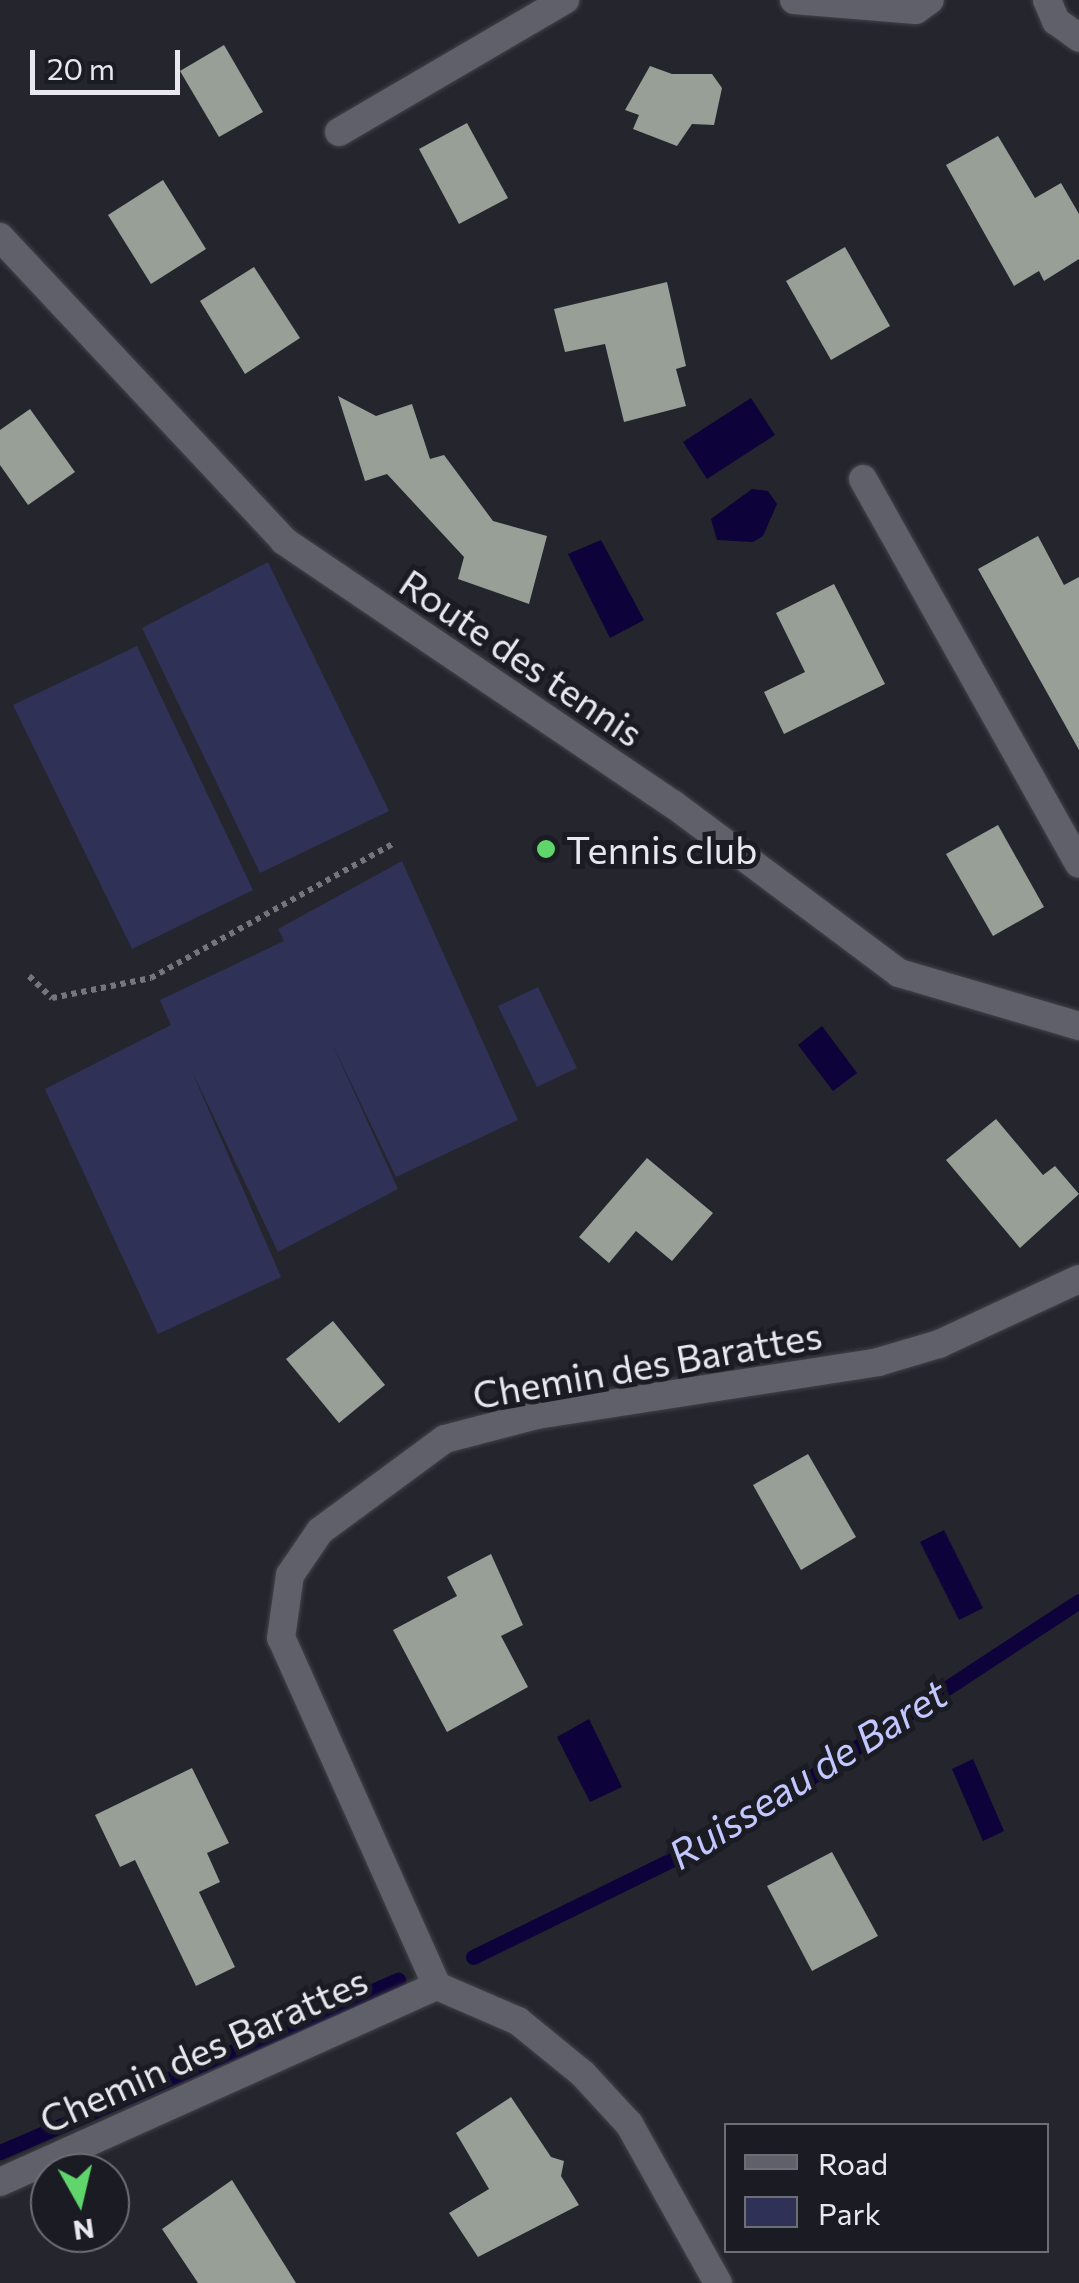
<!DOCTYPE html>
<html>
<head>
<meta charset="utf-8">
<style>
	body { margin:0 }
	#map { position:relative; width:1079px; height:2283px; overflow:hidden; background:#25252d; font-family:Commissioner,sans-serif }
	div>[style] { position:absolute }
	.green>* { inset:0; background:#303157 }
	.water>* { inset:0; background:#0e023a }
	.stream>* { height:15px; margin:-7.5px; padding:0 7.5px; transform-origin:7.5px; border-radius:7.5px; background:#0e023a }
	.building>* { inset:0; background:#979f97 }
	.path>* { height:6px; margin-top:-3px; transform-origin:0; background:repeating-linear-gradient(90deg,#75757c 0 5px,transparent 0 10px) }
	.roads { filter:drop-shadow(0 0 2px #424249) drop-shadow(0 0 2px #424249) }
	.service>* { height:28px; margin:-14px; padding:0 14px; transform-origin:14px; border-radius:14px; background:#60606a }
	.minor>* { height:28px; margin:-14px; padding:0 14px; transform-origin:14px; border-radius:14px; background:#60606a }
	.dots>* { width:28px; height:28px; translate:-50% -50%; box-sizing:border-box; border:5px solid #1b1c23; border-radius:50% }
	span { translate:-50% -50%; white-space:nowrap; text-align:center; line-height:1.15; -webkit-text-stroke:10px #1b1c23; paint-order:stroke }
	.street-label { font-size:38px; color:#e8e8ee }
	.poi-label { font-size:38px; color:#e8e8ee }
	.left { translate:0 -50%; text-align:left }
	.water-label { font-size:40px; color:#c3c7ff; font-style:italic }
	.legend { position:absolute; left:724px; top:2123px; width:325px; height:130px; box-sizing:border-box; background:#1b1c23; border:2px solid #6d6e74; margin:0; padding:12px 18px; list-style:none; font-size:30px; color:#e8e8ee }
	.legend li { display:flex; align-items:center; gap:20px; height:50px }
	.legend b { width:50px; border:2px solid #6d6e74 }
	.north { position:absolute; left:30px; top:2153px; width:100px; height:100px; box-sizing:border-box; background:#1b1c23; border:2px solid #6d6e74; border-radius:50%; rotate:172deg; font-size:28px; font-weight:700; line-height:40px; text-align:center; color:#e8e8ee }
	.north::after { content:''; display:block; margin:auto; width:35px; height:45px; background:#5fd56b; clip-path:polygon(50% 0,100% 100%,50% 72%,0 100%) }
	.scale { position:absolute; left:30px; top:50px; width:150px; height:45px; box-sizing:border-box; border:5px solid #e8e8ee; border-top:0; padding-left:12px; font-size:30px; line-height:35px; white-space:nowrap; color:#e8e8ee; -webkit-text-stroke:8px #1b1c23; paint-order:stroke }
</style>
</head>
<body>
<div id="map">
	<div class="green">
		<i style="clip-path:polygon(268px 562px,389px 811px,260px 873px,142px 628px)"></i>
		<i style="clip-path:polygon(137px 646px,253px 890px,132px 949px,13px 705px)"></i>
		<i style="clip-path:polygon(402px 861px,518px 1120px,396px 1177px,330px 1039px,398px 1189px,278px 1252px,190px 1067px,281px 1277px,158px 1334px,45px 1089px,171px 1025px,160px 1000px,284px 941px,278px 929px)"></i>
		<i style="clip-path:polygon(538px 987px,577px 1068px,537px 1087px,498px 1006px)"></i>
	</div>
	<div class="water">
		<i style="clip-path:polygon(751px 398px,775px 435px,707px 479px,683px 442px)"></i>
		<i style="clip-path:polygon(752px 489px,768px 491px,777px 504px,763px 536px,753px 542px,717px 540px,711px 519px)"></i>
		<i style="clip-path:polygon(601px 540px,644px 620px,610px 638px,568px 554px)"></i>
		<i style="clip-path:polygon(822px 1026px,857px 1073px,833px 1091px,798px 1045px)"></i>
		<i style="clip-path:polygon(944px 1530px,983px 1608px,959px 1620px,920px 1542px)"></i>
		<i style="clip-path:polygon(589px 1719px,622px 1787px,590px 1802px,557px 1737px)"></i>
		<i style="clip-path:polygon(973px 1759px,1004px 1831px,983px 1841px,952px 1769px)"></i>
	</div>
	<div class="stream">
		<i style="left:473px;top:1957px;width:282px;rotate:-26.1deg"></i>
		<i style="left:726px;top:1833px;width:422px;rotate:-33.3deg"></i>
		<i style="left:0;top:2152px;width:434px;rotate:-23.4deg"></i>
	</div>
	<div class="building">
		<i style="clip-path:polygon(224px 45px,263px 112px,219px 137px,180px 71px)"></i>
		<i style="clip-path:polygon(650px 66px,672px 74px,712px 74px,722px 88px,714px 125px,692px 124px,677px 146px,633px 129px,639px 115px,625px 110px)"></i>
		<i style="clip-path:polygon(467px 123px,508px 198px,459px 224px,419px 149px)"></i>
		<i style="clip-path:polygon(998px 136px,1035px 198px,1061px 183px,1079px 214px,1079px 259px,1044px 281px,1039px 271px,1014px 286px,946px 165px)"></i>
		<i style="clip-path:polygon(163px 180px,206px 249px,151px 284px,108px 215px)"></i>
		<i style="clip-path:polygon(845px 247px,890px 326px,831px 360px,786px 281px)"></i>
		<i style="clip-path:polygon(254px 267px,300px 338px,245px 374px,200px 301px)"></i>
		<i style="clip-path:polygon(667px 282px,686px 366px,676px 369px,686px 406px,624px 422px,605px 344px,565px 352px,554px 309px)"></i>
		<i style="clip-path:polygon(338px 396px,376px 416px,412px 404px,430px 459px,444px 455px,493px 521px,547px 536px,529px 604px,458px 579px,464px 557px,387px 474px,365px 481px)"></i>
		<i style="clip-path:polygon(30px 409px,75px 472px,28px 505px,0 465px,0 430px)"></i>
		<i style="clip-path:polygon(1038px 536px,1064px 585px,1079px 577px,1079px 750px,978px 569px)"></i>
		<i style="clip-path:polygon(834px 584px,885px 684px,784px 734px,764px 692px,805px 672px,776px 613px)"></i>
		<i style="clip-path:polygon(998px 825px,1044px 907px,993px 936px,946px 854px)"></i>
		<i style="clip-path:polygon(996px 1119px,1043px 1175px,1055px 1166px,1079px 1194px,1020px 1248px,946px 1160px)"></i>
		<i style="clip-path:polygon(647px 1158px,713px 1213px,672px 1261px,636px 1231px,609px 1263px,579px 1237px)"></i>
		<i style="clip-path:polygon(333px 1321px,385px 1385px,339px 1423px,286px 1359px)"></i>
		<i style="clip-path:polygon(808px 1454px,856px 1537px,801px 1570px,753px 1485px)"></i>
		<i style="clip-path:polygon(491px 1554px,523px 1625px,501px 1636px,528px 1687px,447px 1732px,393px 1630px,457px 1596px,447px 1577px)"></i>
		<i style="clip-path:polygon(192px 1768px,229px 1843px,207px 1853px,220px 1882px,199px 1892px,235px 1967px,196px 1986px,135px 1860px,120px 1867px,95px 1815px)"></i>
		<i style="clip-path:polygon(832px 1852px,878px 1936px,812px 1971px,767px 1886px)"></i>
		<i style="clip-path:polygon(511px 2097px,551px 2157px,564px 2161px,561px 2176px,579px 2205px,478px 2257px,449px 2213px,489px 2189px,456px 2133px)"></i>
		<i style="clip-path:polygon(232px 2180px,296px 2283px,198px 2283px,162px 2229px)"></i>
	</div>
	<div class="path">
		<i style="left:29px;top:976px;width:32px;rotate:44deg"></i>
		<i style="left:52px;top:998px;width:101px;rotate:-11.4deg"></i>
		<i style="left:151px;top:978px;width:277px;rotate:-29deg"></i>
	</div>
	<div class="roads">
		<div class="service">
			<i style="left:863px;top:479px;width:441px;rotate:60.7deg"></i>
		</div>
		<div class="minor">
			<i style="left:794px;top:0;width:122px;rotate:4.7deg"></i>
			<i style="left:916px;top:10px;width:17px;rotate:-36deg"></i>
			<i style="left:1047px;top:0;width:23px;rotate:67deg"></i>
			<i style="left:1056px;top:21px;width:29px;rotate:36deg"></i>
			<i style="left:339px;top:132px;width:262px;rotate:-30.3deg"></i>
			<i style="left:0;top:237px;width:416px;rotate:46.9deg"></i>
			<i style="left:284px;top:541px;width:470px;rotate:34.1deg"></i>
			<i style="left:673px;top:804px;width:282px;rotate:36.8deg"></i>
			<i style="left:899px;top:973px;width:188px;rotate:16.4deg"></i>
			<i style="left:0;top:2182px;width:479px;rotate:-24.2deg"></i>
			<i style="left:718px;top:2283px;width:182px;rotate:-119.2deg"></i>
			<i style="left:629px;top:2124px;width:68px;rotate:-132.6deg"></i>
			<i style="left:583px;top:2074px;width:84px;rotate:-140.8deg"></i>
			<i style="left:518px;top:2021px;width:88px;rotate:-156.6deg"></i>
			<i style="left:437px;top:1986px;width:381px;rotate:-114.1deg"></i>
			<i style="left:281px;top:1638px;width:64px;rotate:-81.9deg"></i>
			<i style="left:290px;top:1575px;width:53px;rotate:-55.7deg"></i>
			<i style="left:320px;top:1531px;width:155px;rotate:-36.4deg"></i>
			<i style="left:445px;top:1439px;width:95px;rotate:-14.6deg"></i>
			<i style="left:537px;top:1415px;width:345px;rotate:-8.8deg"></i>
			<i style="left:878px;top:1362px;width:64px;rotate:-16.4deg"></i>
			<i style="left:939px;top:1344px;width:154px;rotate:-24.9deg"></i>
		</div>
	</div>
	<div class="dots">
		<i style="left:546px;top:849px;background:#5fd56b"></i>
	</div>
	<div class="street-label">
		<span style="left:522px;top:657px;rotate:34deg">Route des tennis</span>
		<span style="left:647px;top:1364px;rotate:-10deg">Chemin des Barattes</span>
		<span style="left:203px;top:2049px;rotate:-24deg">Chemin des Barattes</span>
	</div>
	<div class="poi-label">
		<span class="left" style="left:566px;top:849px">Tennis club</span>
	</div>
	<div class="water-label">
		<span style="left:807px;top:1773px;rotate:-32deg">Ruisseau de Baret</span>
	</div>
	<ul class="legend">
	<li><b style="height:12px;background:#60606a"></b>Road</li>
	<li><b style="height:28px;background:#303157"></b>Park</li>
	</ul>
	<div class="north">N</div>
	<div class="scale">20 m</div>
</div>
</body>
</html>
